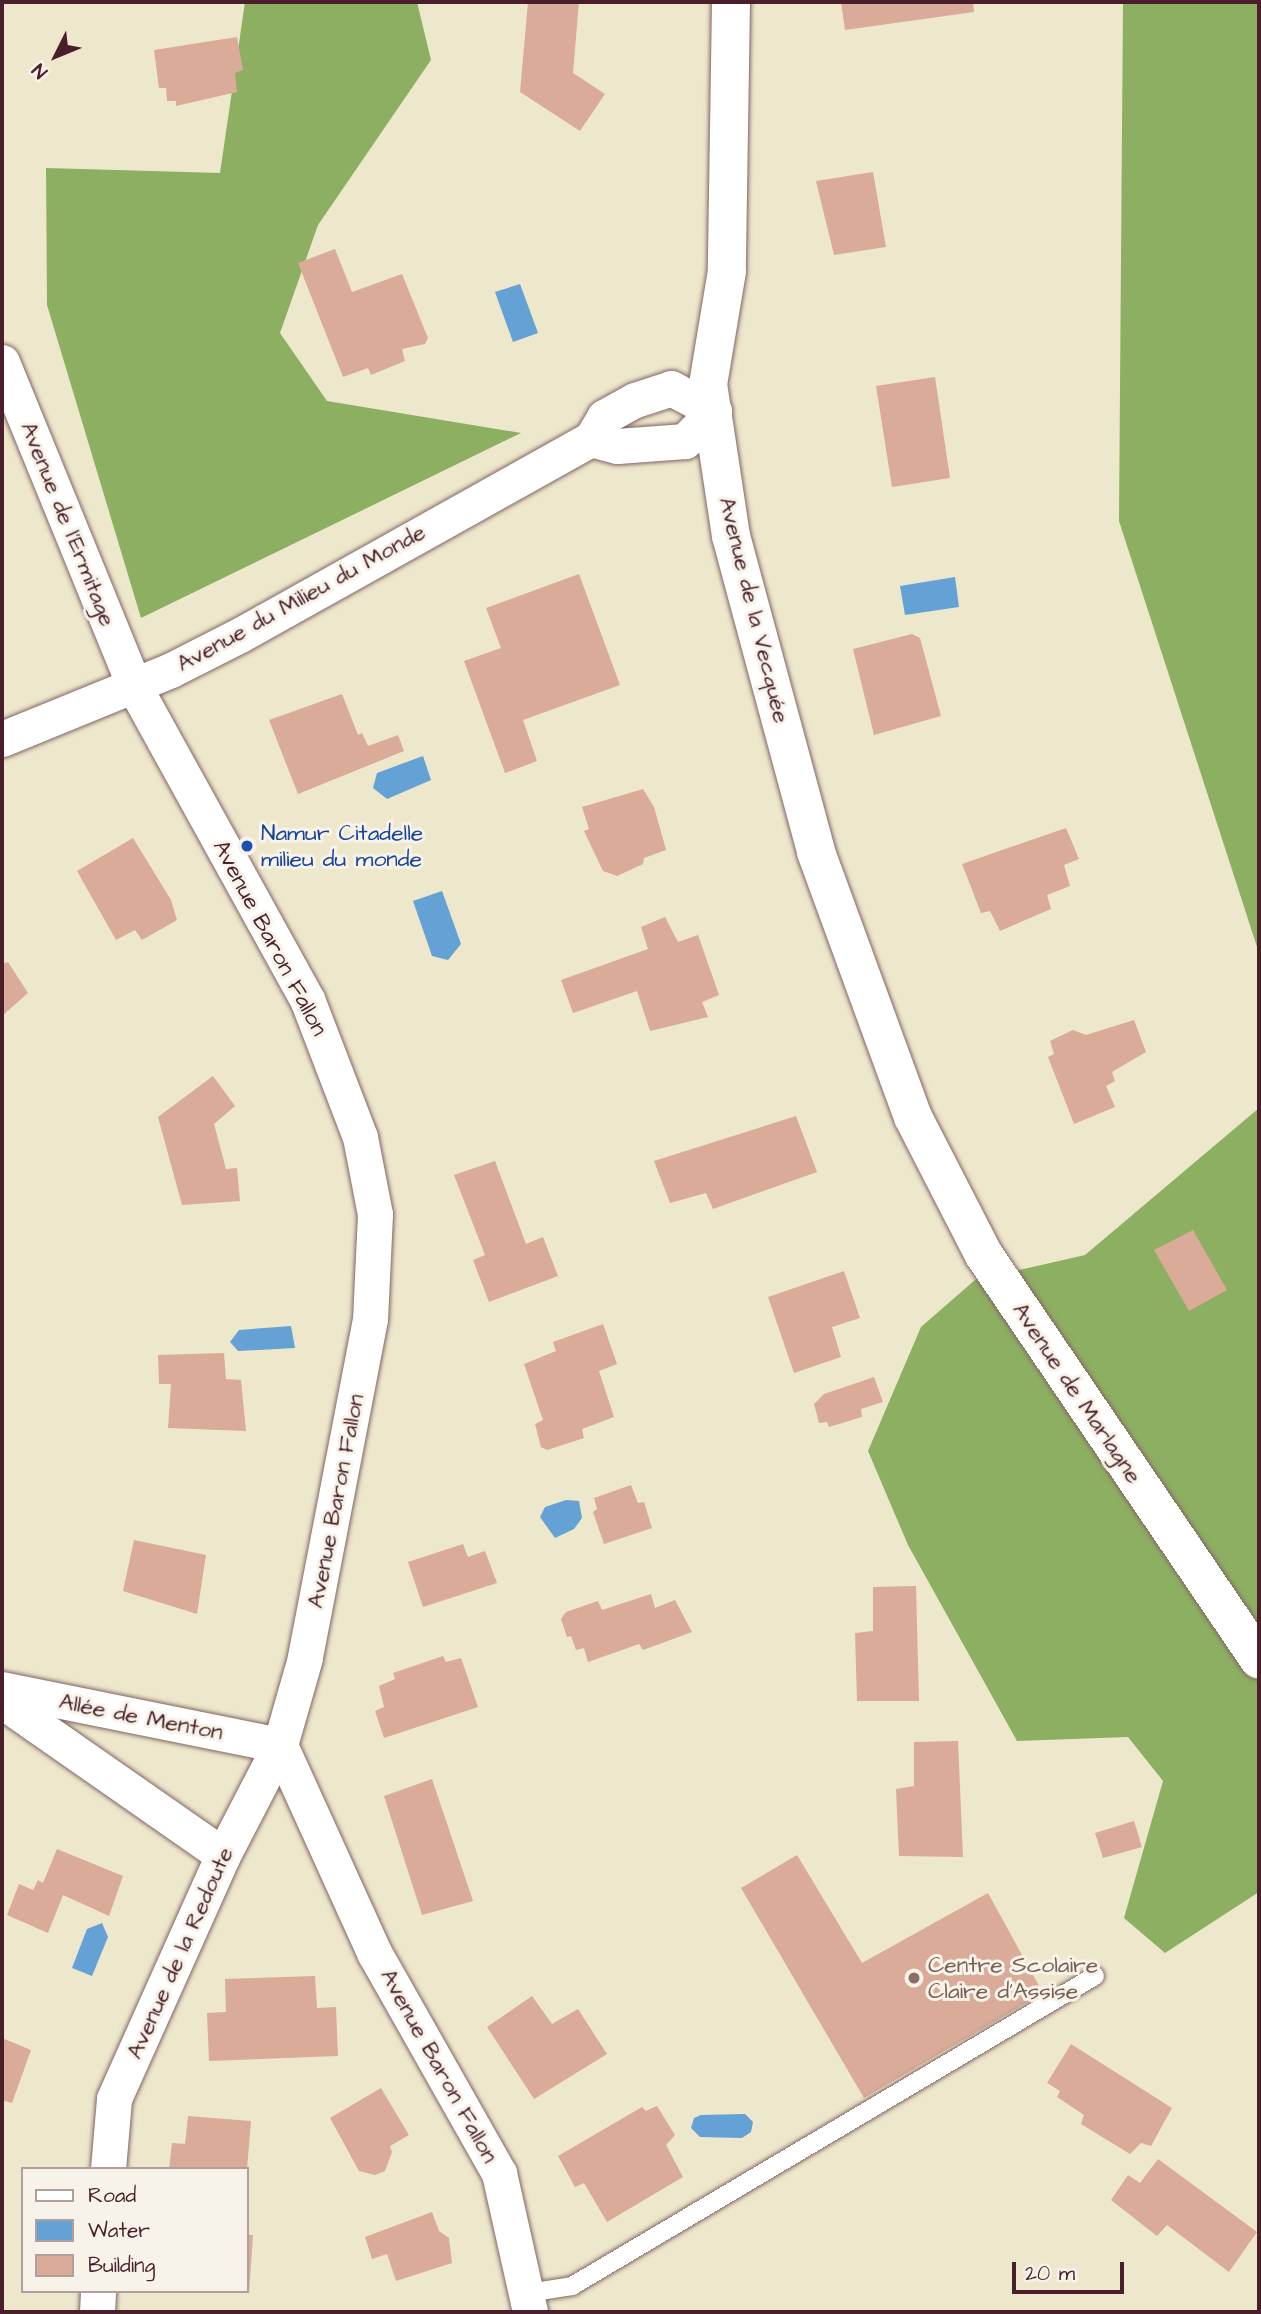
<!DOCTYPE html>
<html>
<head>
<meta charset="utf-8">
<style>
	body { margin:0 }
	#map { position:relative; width:1261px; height:2314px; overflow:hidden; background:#ede7cc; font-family:"Architects Daughter",sans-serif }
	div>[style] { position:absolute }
	.forest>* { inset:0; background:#8daf62 }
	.water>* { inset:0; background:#64a1d5 }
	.building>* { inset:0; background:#daab99 }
	.roads { filter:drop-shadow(0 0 2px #836563) drop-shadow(0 0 2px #836563) }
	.lane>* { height:18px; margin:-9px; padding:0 9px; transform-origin:9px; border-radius:9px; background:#fff }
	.street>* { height:35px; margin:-17.5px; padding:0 17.5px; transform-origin:17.5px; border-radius:17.5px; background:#fff }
	.secondary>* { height:38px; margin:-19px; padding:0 19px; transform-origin:19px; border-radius:19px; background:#fff }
	.dots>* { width:19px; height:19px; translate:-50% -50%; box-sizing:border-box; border:4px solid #f7f3e8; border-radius:50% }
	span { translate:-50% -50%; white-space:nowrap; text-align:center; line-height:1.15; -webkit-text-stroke:6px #f7f3e8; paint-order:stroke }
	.street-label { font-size:23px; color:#4a1f2b }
	.transit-label { font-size:23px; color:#164399 }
	.left { translate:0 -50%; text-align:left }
	.education-label { font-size:23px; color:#785e54 }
	.frame { position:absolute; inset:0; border:4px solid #4a1f2b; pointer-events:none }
	.legend { position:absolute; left:21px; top:2167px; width:228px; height:126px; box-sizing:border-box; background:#f7f3e8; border:2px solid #b29e9c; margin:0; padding:9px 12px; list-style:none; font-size:21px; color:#4a1f2b }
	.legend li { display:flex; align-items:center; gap:14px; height:35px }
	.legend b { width:35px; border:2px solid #b29e9c }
	.north { position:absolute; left:21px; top:21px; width:70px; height:70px; -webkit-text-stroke:5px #f7f3e8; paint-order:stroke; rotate:227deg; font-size:19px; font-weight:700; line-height:28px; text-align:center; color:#4a1f2b }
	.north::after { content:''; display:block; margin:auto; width:24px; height:32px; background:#4a1f2b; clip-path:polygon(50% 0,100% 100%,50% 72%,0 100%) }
	.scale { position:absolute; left:1012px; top:2262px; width:112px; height:32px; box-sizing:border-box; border:4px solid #4a1f2b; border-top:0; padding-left:9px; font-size:21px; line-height:24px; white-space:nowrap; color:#4a1f2b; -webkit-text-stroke:5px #f7f3e8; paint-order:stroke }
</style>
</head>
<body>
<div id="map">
	<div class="forest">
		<i style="clip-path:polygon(245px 2px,417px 2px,431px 60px,318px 225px,280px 333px,327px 401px,521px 433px,141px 618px,47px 305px,46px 168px,220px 173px)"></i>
		<i style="clip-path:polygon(1123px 2px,1259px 2px,1259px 953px,1119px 521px)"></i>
		<i style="clip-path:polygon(1259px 1108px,1259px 1892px,1165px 1953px,1124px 1918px,1163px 1781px,1128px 1737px,1017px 1741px,908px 1545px,868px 1451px,921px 1327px,975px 1280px,1085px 1255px)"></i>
	</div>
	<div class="water">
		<i style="clip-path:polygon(520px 284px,538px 333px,513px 342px,495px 292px)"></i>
		<i style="clip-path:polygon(955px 577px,959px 607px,905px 615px,900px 586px)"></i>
		<i style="clip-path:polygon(423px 756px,431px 780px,387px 799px,373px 788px,377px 773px)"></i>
		<i style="clip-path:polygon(442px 891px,461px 944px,448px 960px,432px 956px,413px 901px)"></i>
		<i style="clip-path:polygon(291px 1326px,295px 1348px,238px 1351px,230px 1342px,239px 1330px)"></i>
		<i style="clip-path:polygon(566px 1500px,579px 1501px,582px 1518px,574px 1529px,555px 1538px,540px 1517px,545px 1507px)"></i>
		<i style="clip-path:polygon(102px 1923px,108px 1937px,92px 1976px,72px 1968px,87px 1929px)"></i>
		<i style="clip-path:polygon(745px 2114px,753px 2122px,751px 2132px,742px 2138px,700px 2137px,691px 2128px,694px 2118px,701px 2115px)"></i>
	</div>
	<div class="building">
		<i style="clip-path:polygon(528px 2px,579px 2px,573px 73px,605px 94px,580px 131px,520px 92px)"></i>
		<i style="clip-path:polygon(841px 2px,973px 2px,974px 12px,845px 30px)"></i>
		<i style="clip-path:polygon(237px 37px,243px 70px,235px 73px,237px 92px,176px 106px,176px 101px,167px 101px,166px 88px,159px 88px,154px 50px)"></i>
		<i style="clip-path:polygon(873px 172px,886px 247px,834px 255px,816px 181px)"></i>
		<i style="clip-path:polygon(335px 249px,352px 292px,402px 274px,428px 338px,425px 344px,402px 349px,405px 361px,371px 375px,368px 368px,343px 377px,298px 263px)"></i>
		<i style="clip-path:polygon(935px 377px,950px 478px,892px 487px,876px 386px)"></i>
		<i style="clip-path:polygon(579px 574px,620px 685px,523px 720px,537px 761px,505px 773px,464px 661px,501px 648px,486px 608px)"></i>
		<i style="clip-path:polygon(912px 634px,920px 638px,941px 716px,874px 735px,853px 649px)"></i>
		<i style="clip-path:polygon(342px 694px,358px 735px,362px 733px,368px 746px,398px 735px,404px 751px,298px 794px,269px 720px)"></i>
		<i style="clip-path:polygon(643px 789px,654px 807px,666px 850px,644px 858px,643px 864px,617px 876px,603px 871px,584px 831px,589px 829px,582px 807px)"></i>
		<i style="clip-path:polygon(1066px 828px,1079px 859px,1064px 865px,1070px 886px,1047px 895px,1051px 909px,1000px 931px,990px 911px,981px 913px,962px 864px)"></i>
		<i style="clip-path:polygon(133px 838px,171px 900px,177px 920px,142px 940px,135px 930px,116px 940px,77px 871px)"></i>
		<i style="clip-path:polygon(665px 917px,678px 942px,698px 935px,719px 995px,702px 1002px,708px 1017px,650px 1031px,637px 991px,573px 1013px,561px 980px,648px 949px,641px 927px)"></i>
		<i style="clip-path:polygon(8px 962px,28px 993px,2px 1016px,2px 964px)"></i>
		<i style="clip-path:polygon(1134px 1020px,1146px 1052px,1112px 1072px,1115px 1081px,1106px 1086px,1115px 1107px,1074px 1124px,1048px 1057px,1054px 1054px,1050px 1041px,1073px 1030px,1086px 1035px)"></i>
		<i style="clip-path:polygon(213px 1076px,235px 1106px,214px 1124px,226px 1169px,237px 1168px,240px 1201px,182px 1205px,158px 1117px)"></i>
		<i style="clip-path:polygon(796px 1116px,817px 1172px,713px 1209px,706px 1193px,670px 1203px,654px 1161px)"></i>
		<i style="clip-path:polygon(495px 1161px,526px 1244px,543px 1237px,558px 1276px,489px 1302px,473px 1260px,485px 1255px,454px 1175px)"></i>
		<i style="clip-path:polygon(1193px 1230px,1227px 1290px,1189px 1311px,1154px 1250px)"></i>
		<i style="clip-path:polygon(844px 1271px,860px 1318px,832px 1327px,841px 1357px,794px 1373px,768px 1297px)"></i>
		<i style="clip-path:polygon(603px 1324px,617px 1364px,599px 1371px,614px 1417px,582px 1429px,584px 1438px,547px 1450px,541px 1447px,535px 1424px,543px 1420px,524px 1364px,556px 1351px,553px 1342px)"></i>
		<i style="clip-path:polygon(224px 1353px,226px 1379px,241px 1380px,246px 1431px,168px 1428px,171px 1384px,159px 1384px,158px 1355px)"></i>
		<i style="clip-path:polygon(874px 1377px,883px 1402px,861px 1409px,862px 1417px,829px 1427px,827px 1422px,819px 1423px,814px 1404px,824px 1394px)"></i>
		<i style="clip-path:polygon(631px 1485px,638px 1503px,644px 1502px,652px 1528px,604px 1544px,593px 1512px,597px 1509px,594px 1498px)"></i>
		<i style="clip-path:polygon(134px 1540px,206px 1555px,197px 1614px,123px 1591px)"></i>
		<i style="clip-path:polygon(463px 1544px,468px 1557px,485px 1551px,497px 1583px,423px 1607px,408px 1562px)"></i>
		<i style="clip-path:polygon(916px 1586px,919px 1701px,857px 1701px,855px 1633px,873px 1631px,873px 1587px)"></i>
		<i style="clip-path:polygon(651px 1594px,655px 1608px,675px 1600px,692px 1632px,643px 1650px,639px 1644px,588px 1662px,584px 1648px,576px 1650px,571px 1636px,567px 1637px,561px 1619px,566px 1612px,598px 1601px,602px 1610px)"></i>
		<i style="clip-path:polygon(443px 1656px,446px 1662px,461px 1658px,478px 1707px,384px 1738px,375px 1711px,384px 1707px,379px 1686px,395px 1679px,393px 1673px)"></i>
		<i style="clip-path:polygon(958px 1741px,963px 1857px,899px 1856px,896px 1789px,914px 1786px,914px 1742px)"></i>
		<i style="clip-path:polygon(432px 1779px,473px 1901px,422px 1915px,384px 1796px)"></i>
		<i style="clip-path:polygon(1134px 1821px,1142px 1847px,1103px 1858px,1095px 1833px)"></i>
		<i style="clip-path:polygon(57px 1849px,123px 1876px,109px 1916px,63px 1895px,48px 1933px,7px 1915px,19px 1884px,33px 1890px,38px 1880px,43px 1883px)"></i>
		<i style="clip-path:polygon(797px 1855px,862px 1963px,988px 1893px,1043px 1993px,864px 2098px,741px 1888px)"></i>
		<i style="clip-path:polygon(315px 1976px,317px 2008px,336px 2007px,338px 2056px,209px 2061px,207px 2013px,226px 2012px,225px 1979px)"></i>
		<i style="clip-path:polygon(532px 1996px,552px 2024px,578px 2009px,607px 2054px,534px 2099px,487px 2027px)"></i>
		<i style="clip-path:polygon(2px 2038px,31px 2050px,12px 2103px,2px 2100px)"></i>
		<i style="clip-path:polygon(1071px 2044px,1172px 2108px,1151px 2146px,1141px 2143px,1130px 2154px,1081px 2124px,1084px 2115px,1057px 2097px,1060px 2091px,1047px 2083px)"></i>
		<i style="clip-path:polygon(381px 2088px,409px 2135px,390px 2146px,392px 2152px,385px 2171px,375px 2175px,359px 2171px,330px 2118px)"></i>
		<i style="clip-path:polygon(657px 2106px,675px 2135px,666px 2145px,683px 2177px,607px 2222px,584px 2183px,575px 2187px,558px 2156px,642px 2107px,646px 2111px)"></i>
		<i style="clip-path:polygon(188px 2116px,251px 2121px,247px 2169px,169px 2169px,172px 2143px,185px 2144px)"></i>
		<i style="clip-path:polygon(1158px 2159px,1257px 2232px,1229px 2272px,1167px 2225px,1157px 2236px,1111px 2200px,1128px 2175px,1140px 2183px)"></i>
		<i style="clip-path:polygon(432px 2212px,439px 2231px,449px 2238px,452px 2263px,396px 2281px,387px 2254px,372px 2259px,365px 2237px)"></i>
		<i style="clip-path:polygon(247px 2235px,253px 2235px,249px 2293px,247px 2293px)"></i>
	</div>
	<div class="roads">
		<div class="lane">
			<i style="left:528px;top:2293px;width:45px;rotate:-9deg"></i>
			<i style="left:572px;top:2286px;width:608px;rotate:-30.66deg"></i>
		</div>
		<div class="street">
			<i style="left:2px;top:362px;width:350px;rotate:67.8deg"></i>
			<i style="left:134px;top:686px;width:358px;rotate:61.1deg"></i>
			<i style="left:307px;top:999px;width:148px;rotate:69deg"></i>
			<i style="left:360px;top:1137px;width:78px;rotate:79deg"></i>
			<i style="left:375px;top:1214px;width:105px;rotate:92.7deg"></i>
			<i style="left:370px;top:1319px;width:345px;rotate:100.9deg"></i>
			<i style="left:305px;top:1658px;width:91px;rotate:106deg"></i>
			<i style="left:280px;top:1745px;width:230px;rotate:65.6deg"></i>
			<i style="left:375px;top:1954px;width:252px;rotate:60.5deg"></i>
			<i style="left:499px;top:2173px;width:142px;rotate:77.4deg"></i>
			<i style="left:2px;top:739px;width:183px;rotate:-22.2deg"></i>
			<i style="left:171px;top:670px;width:77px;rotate:-26.9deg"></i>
			<i style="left:240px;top:635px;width:402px;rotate:-29.2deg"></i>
			<i style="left:591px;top:439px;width:26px;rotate:-59deg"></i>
			<i style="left:604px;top:417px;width:35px;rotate:-29deg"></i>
			<i style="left:635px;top:400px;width:38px;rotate:-18deg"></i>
			<i style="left:671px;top:388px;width:49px;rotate:28.1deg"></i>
			<i style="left:714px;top:411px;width:42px;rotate:134deg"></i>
			<i style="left:685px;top:441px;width:68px;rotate:175.8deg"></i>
			<i style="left:617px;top:446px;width:27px;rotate:-165deg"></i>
			<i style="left:2px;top:1689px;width:284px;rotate:11.4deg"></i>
			<i style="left:280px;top:1745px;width:124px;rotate:117.4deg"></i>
			<i style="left:223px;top:1855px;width:267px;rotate:114.1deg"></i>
			<i style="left:114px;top:2099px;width:70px;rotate:94.9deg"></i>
			<i style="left:2px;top:1701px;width:269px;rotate:34.9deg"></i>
			<i style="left:97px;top:2312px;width:21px;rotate:-87deg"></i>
		</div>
		<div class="secondary">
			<i style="left:731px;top:2px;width:269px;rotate:90.9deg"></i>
			<i style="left:727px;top:271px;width:115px;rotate:99.5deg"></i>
			<i style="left:708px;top:384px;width:154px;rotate:81.4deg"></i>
			<i style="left:731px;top:536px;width:327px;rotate:74.9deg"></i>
			<i style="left:816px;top:852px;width:282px;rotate:69.9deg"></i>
			<i style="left:913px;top:1117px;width:155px;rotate:62.8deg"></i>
			<i style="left:984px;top:1255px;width:489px;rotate:55.8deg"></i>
		</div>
	</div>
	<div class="dots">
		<i style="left:247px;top:846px;background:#1a4fb4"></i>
		<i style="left:914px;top:1978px;background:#8d6e63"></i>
	</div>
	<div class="street-label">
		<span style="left:68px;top:524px;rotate:68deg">Avenue de l'Ermitage</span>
		<span style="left:301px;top:598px;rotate:-29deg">Avenue du Milieu du Monde</span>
		<span style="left:754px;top:610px;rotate:76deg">Avenue de la Vecquée</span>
		<span style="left:270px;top:938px;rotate:62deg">Avenue Baron Fallon</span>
		<span style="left:1077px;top:1393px;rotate:56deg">Avenue de Marlagne</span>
		<span style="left:336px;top:1501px;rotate:-79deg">Avenue Baron Fallon</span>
		<span style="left:141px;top:1717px;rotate:11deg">Allée de Menton</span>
		<span style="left:180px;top:1953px;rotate:-66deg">Avenue de la Redoute</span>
		<span style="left:439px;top:2066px;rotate:61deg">Avenue Baron Fallon</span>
	</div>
	<div class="transit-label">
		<span class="left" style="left:261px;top:846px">Namur Citadelle<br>milieu du monde</span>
	</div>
	<div class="education-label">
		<span class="left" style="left:928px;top:1978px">Centre Scolaire<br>Claire d'Assise</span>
	</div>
	<div class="frame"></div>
	<ul class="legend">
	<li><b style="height:9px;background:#fff"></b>Road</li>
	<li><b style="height:19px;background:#64a1d5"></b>Water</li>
	<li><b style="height:19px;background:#daab99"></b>Building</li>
	</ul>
	<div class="north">N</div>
	<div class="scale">20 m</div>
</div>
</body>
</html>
